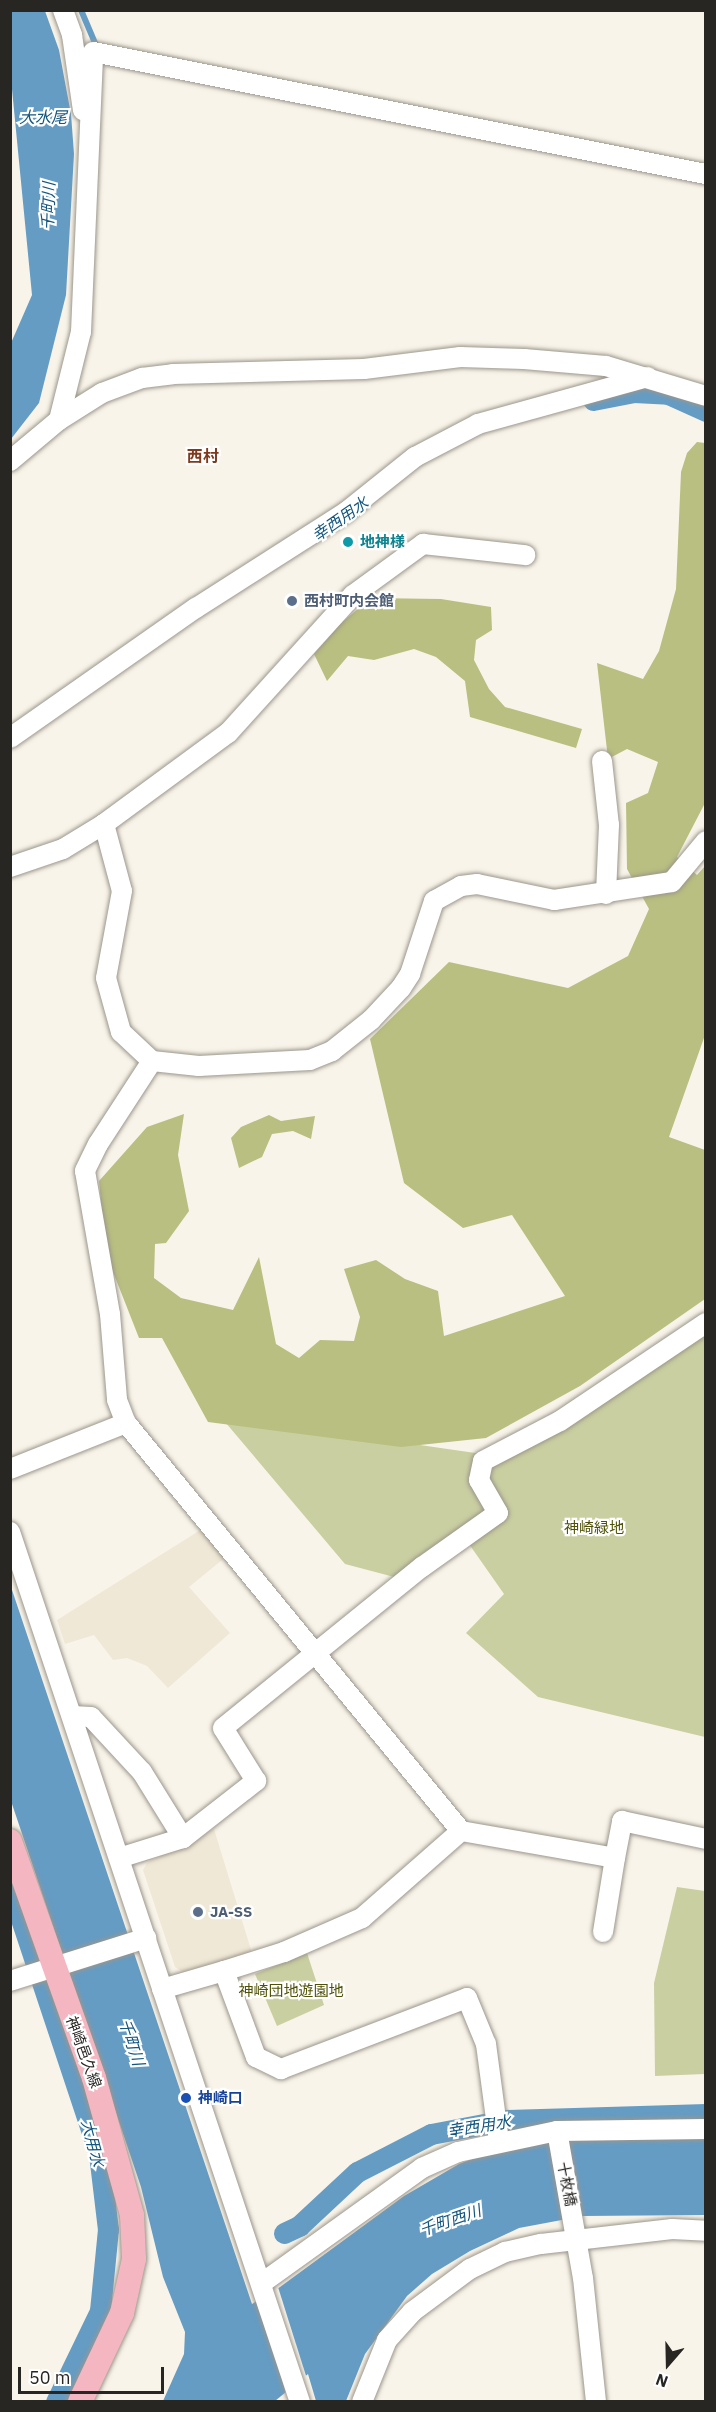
<!DOCTYPE html>
<html>
<head>
<meta charset="utf-8">
<style>
	body { margin:0 }
	#map { position:relative; width:716px; height:2412px; overflow:hidden; background:#f9f4e9; font-family:"IBM Plex Sans","Noto Sans JP",sans-serif }
	div>[style] { position:absolute }
	.built>* { inset:0; background:#f0e8d6 }
	.green>* { inset:0; background:#cacfa1 }
	.forest>* { inset:0; background:#b9bf80 }
	.water>* { inset:0; background:#659cc4 }
	.pier>* { inset:0; background:#f9f4e9 }
	.stream>* { height:6px; margin:-3px; padding:0 3px; transform-origin:3px; border-radius:3px; background:#659cc4 }
	.canal>* { height:21px; margin:-10.5px; padding:0 10.5px; transform-origin:10.5px; border-radius:10.5px; background:#659cc4 }
	.roads { filter:drop-shadow(0 0 2px #9b968c) drop-shadow(0 0 2px #9b968c) }
	.minor>* { height:20px; margin:-10px; padding:0 10px; transform-origin:10px; border-radius:10px; background:#fff }
	.major>* { height:24px; margin:-12px; padding:0 12px; transform-origin:12px; border-radius:12px; background:#f4b7c2 }
	.dots>* { width:16px; height:16px; translate:-50% -50%; box-sizing:border-box; border:3px solid #fff; border-radius:50% }
	span { translate:-50% -50%; white-space:nowrap; text-align:center; line-height:1.15; -webkit-text-stroke:4.5px #fff; paint-order:stroke }
	.culture-label { font-size:15px; color:#0d838f; font-weight:700 }
	.left { translate:0 -50%; text-align:left }
	.service-label { font-size:15px; color:#4e5e75; font-weight:700 }
	.park-label { font-size:15px; color:#4f5206 }
	.street-label { font-size:15px; color:#282623 }
	.transit-label { font-size:15px; color:#164399; font-weight:700 }
	.water-label { font-size:16px; color:#14567e; font-style:italic }
	.neighbourhood-label { font-size:16px; color:#7c3b1f; font-weight:700 }
	.frame { position:absolute; inset:0; border:12px solid #282623; pointer-events:none }
	.north { position:absolute; left:638px; top:2334px; width:60px; height:60px; -webkit-text-stroke:4px #fff; paint-order:stroke; rotate:200deg; font-size:16px; font-weight:700; line-height:24px; text-align:center; color:#282623 }
	.north::after { content:''; display:block; margin:auto; width:21px; height:27px; background:#282623; clip-path:polygon(50% 0,100% 100%,50% 72%,0 100%) }
	.scale { position:absolute; left:18px; top:2367px; width:146px; height:27px; box-sizing:border-box; border:3px solid #282623; border-top:0; padding-left:8px; font-size:18px; line-height:21px; white-space:nowrap; color:#282623; -webkit-text-stroke:4px #fff; paint-order:stroke }
</style>
</head>
<body>
<div id="map">
	<div class="built">
		<i style="clip-path:polygon(202px 1529px,227px 1556px,189px 1587px,230px 1633px,168px 1688px,147px 1666px,127px 1658px,113px 1660px,94px 1635px,65px 1644px,57px 1620px)"></i>
		<i style="clip-path:polygon(214px 1829px,252px 1953px,183px 1972px,175px 1967px,143px 1870px,147px 1863px)"></i>
	</div>
	<div class="green">
		<i style="clip-path:polygon(705px 1330px,705px 1737px,538px 1697px,466px 1633px,504px 1594px,469px 1544px,398px 1578px,345px 1564px,220px 1416px,496px 1456px)"></i>
		<i style="clip-path:polygon(677px 1887px,705px 1891px,705px 2074px,655px 2076px,654px 1983px)"></i>
		<i style="clip-path:polygon(307px 1953px,324px 2005px,277px 2026px,255px 1974px)"></i>
	</div>
	<div class="forest">
		<i style="clip-path:polygon(697px 442px,705px 443px,705px 803px,677px 857px,697px 875px,705px 866px,705px 1035px,669px 1137px,705px 1150px,705px 1299px,580px 1386px,486px 1438px,401px 1447px,208px 1422px,162px 1338px,139px 1338px,106px 1254px,99px 1181px,147px 1127px,184px 1114px,178px 1155px,189px 1211px,166px 1243px,155px 1244px,154px 1278px,181px 1298px,233px 1310px,259px 1257px,276px 1344px,299px 1358px,320px 1340px,354px 1341px,360px 1317px,344px 1269px,376px 1260px,405px 1279px,438px 1291px,444px 1336px,565px 1296px,512px 1215px,463px 1228px,404px 1183px,370px 1039px,449px 962px,568px 988px,628px 956px,649px 909px,627px 869px,626px 803px,648px 793px,658px 762px,627px 749px,608px 759px,597px 663px,643px 679px,659px 651px,676px 589px,681px 472px,687px 453px)"></i>
		<i style="clip-path:polygon(371px 598px,441px 599px,491px 607px,492px 630px,476px 640px,474px 660px,489px 689px,505px 707px,582px 729px,576px 748px,470px 717px,465px 681px,436px 657px,414px 649px,374px 660px,348px 656px,327px 681px,314px 654px,340px 624px)"></i>
		<i style="clip-path:polygon(269px 1115px,281px 1121px,315px 1116px,311px 1139px,293px 1131px,272px 1134px,262px 1157px,239px 1168px,231px 1138px,241px 1127px)"></i>
	</div>
	<div class="water">
		<i style="clip-path:polygon(11px 10px,45px 11px,59px 50px,71px 114px,74px 154px,66px 295px,39px 403px,11px 439px,11px 343px,32px 295px,11px 79px)"></i>
		<i style="clip-path:polygon(10px 1584px,252px 2304px,280px 2287px,404px 2196px,459px 2164px,498px 2149px,539px 2141px,705px 2136px,705px 2215px,583px 2216px,519px 2228px,470px 2251px,432px 2274px,407px 2296px,365px 2354px,346px 2401px,316px 2401px,308px 2374px,275px 2401px,163px 2401px,184px 2354px,185px 2332px,163px 2277px,141px 2187px,11px 1801px)"></i>
	</div>
	<div class="pier">
		<i style="clip-path:polygon(278px 2287px,307px 2379px,286px 2393px,258px 2298px)"></i>
	</div>
	<div class="stream">
		<i style="left:81px;top:10px;width:39px;rotate:67deg"></i>
	</div>
	<div class="canal">
		<i style="left:593px;top:400px;width:42px;rotate:-11deg"></i>
		<i style="left:634px;top:392px;width:34px;rotate:3deg"></i>
		<i style="left:668px;top:394px;width:42px;rotate:24.1deg"></i>
		<i style="left:10px;top:1886px;width:282px;rotate:71.6deg"></i>
		<i style="left:99px;top:2154px;width:76px;rotate:83.2deg"></i>
		<i style="left:108px;top:2229px;width:82px;rotate:95.6deg"></i>
		<i style="left:100px;top:2311px;width:101px;rotate:115.8deg"></i>
		<i style="left:284px;top:2233px;width:17px;rotate:-25deg"></i>
		<i style="left:299px;top:2226px;width:79px;rotate:-43deg"></i>
		<i style="left:357px;top:2172px;width:83px;rotate:-27.2deg"></i>
		<i style="left:431px;top:2134px;width:75px;rotate:-10.7deg"></i>
		<i style="left:505px;top:2120px;width:201px;rotate:-1.7deg"></i>
	</div>
	<div class="roads">
		<div class="minor">
			<i style="left:63px;top:10px;width:27px;rotate:70deg"></i>
			<i style="left:72px;top:35px;width:76px;rotate:81.7deg"></i>
			<i style="left:59px;top:420px;width:91px;rotate:-76deg"></i>
			<i style="left:81px;top:332px;width:280px;rotate:-87.5deg"></i>
			<i style="left:93px;top:52px;width:625px;rotate:11.26deg"></i>
			<i style="left:10px;top:461px;width:64px;rotate:-39.9deg"></i>
			<i style="left:59px;top:420px;width:51px;rotate:-32.1deg"></i>
			<i style="left:102px;top:393px;width:43px;rotate:-20.6deg"></i>
			<i style="left:142px;top:378px;width:31px;rotate:-7deg"></i>
			<i style="left:173px;top:374px;width:191px;rotate:-1.5deg"></i>
			<i style="left:364px;top:369px;width:97px;rotate:-7.1deg"></i>
			<i style="left:460px;top:357px;width:64px;rotate:1.8deg"></i>
			<i style="left:524px;top:359px;width:82px;rotate:4.9deg"></i>
			<i style="left:606px;top:366px;width:104px;rotate:16.7deg"></i>
			<i style="left:10px;top:738px;width:227px;rotate:-35deg"></i>
			<i style="left:196px;top:608px;width:178px;rotate:-32.6deg"></i>
			<i style="left:346px;top:512px;width:88px;rotate:-38.6deg"></i>
			<i style="left:415px;top:457px;width:71px;rotate:-27.6deg"></i>
			<i style="left:478px;top:424px;width:176px;rotate:-15.5deg"></i>
			<i style="left:602px;top:761px;width:64px;rotate:83.8deg"></i>
			<i style="left:609px;top:825px;width:69px;rotate:92.5deg"></i>
			<i style="left:104px;top:824px;width:69px;rotate:75deg"></i>
			<i style="left:122px;top:891px;width:88px;rotate:100.4deg"></i>
			<i style="left:106px;top:978px;width:56px;rotate:74.5deg"></i>
			<i style="left:121px;top:1032px;width:42px;rotate:43.1deg"></i>
			<i style="left:152px;top:1061px;width:47px;rotate:6.1deg"></i>
			<i style="left:199px;top:1066px;width:111px;rotate:-3.1deg"></i>
			<i style="left:310px;top:1060px;width:24px;rotate:-22deg"></i>
			<i style="left:332px;top:1051px;width:50px;rotate:-38.5deg"></i>
			<i style="left:371px;top:1020px;width:44px;rotate:-46.8deg"></i>
			<i style="left:401px;top:988px;width:17px;rotate:-57deg"></i>
			<i style="left:410px;top:974px;width:77px;rotate:-71.8deg"></i>
			<i style="left:434px;top:901px;width:31px;rotate:-29deg"></i>
			<i style="left:461px;top:886px;width:16px;rotate:-7deg"></i>
			<i style="left:477px;top:884px;width:79px;rotate:11.7deg"></i>
			<i style="left:554px;top:900px;width:119px;rotate:-8.7deg"></i>
			<i style="left:672px;top:882px;width:53px;rotate:-50.3deg"></i>
			<i style="left:10px;top:867px;width:56px;rotate:-18.8deg"></i>
			<i style="left:63px;top:849px;width:48px;rotate:-31.4deg"></i>
			<i style="left:104px;top:824px;width:154px;rotate:-36.3deg"></i>
			<i style="left:228px;top:733px;width:186px;rotate:-47.8deg"></i>
			<i style="left:353px;top:595px;width:87px;rotate:-36.1deg"></i>
			<i style="left:423px;top:544px;width:103px;rotate:6.2deg"></i>
			<i style="left:152px;top:1061px;width:99px;rotate:123deg"></i>
			<i style="left:98px;top:1144px;width:30px;rotate:116deg"></i>
			<i style="left:85px;top:1171px;width:145px;rotate:80.1deg"></i>
			<i style="left:110px;top:1314px;width:86px;rotate:85.3deg"></i>
			<i style="left:117px;top:1400px;width:25px;rotate:69deg"></i>
			<i style="left:126px;top:1423px;width:528px;rotate:50.61deg"></i>
			<i style="left:461px;top:1831px;width:132px;rotate:138.7deg"></i>
			<i style="left:362px;top:1918px;width:85px;rotate:156.4deg"></i>
			<i style="left:284px;top:1952px;width:63px;rotate:162.4deg"></i>
			<i style="left:224px;top:1971px;width:92px;rotate:69.6deg"></i>
			<i style="left:256px;top:2057px;width:28px;rotate:26deg"></i>
			<i style="left:281px;top:2069px;width:199px;rotate:-20.9deg"></i>
			<i style="left:467px;top:1998px;width:50px;rotate:67.6deg"></i>
			<i style="left:486px;top:2044px;width:98px;rotate:82.4deg"></i>
			<i style="left:10px;top:1469px;width:125px;rotate:-21.6deg"></i>
			<i style="left:10px;top:1532px;width:917px;rotate:71.57deg"></i>
			<i style="left:72px;top:1716px;width:19px;rotate:3deg"></i>
			<i style="left:91px;top:1717px;width:75px;rotate:47.2deg"></i>
			<i style="left:142px;top:1772px;width:78px;rotate:58.2deg"></i>
			<i style="left:461px;top:1831px;width:156px;rotate:9.9deg"></i>
			<i style="left:615px;top:1858px;width:38px;rotate:-79deg"></i>
			<i style="left:622px;top:1821px;width:86px;rotate:12.1deg"></i>
			<i style="left:119px;top:1858px;width:67px;rotate:-17.4deg"></i>
			<i style="left:183px;top:1838px;width:93px;rotate:-38deg"></i>
			<i style="left:256px;top:1781px;width:62px;rotate:-121.9deg"></i>
			<i style="left:223px;top:1728px;width:256px;rotate:-39deg"></i>
			<i style="left:422px;top:1567px;width:93px;rotate:-35.4deg"></i>
			<i style="left:498px;top:1513px;width:38px;rotate:-120deg"></i>
			<i style="left:479px;top:1480px;width:19px;rotate:-78deg"></i>
			<i style="left:483px;top:1461px;width:87px;rotate:-27.5deg"></i>
			<i style="left:560px;top:1421px;width:176px;rotate:-33.9deg"></i>
			<i style="left:603px;top:1932px;width:75px;rotate:-80.8deg"></i>
			<i style="left:10px;top:1981px;width:143px;rotate:-17.5deg"></i>
			<i style="left:162px;top:1989px;width:65px;rotate:-16.2deg"></i>
			<i style="left:557px;top:2131px;width:149px;rotate:80deg"></i>
			<i style="left:583px;top:2278px;width:125px;rotate:84deg"></i>
			<i style="left:262px;top:2283px;width:197px;rotate:-35.7deg"></i>
			<i style="left:422px;top:2168px;width:39px;rotate:-24deg"></i>
			<i style="left:458px;top:2152px;width:101px;rotate:-12deg"></i>
			<i style="left:557px;top:2131px;width:149px;rotate:-0.8deg"></i>
			<i style="left:362px;top:2402px;width:67px;rotate:-68deg"></i>
			<i style="left:387px;top:2340px;width:38px;rotate:-48deg"></i>
			<i style="left:412px;top:2312px;width:72px;rotate:-36.6deg"></i>
			<i style="left:470px;top:2269px;width:39px;rotate:-26deg"></i>
			<i style="left:505px;top:2252px;width:37px;rotate:-13deg"></i>
			<i style="left:541px;top:2244px;width:132px;rotate:-6.5deg"></i>
			<i style="left:672px;top:2229px;width:34px;rotate:3deg"></i>
		</div>
		<div class="major">
			<i style="left:10px;top:1841px;width:251px;rotate:70.5deg"></i>
			<i style="left:94px;top:2078px;width:142px;rotate:74.5deg"></i>
			<i style="left:132px;top:2215px;width:44px;rotate:87.4deg"></i>
			<i style="left:134px;top:2259px;width:55px;rotate:102.5deg"></i>
			<i style="left:122px;top:2313px;width:98px;rotate:115.3deg"></i>
		</div>
	</div>
	<div class="dots">
		<i style="left:348px;top:542px;background:#0f9aa8"></i>
		<i style="left:292px;top:601px;background:#5c6f8a"></i>
		<i style="left:198px;top:1912px;background:#5c6f8a"></i>
		<i style="left:186px;top:2098px;background:#1a4fb4"></i>
	</div>
	<div class="culture-label">
		<span class="left" style="left:360px;top:542px">地神様</span>
	</div>
	<div class="service-label">
		<span class="left" style="left:304px;top:601px">西村町内会館</span>
		<span class="left" style="left:210px;top:1912px">JA-SS</span>
	</div>
	<div class="park-label">
		<span style="left:594px;top:1528px">神崎緑地</span>
		<span style="left:291px;top:1991px">神崎団地遊園地</span>
	</div>
	<div class="street-label">
		<span style="left:84px;top:2052px;rotate:70deg">神崎邑久線</span>
		<span style="left:567px;top:2184px;rotate:79deg">十枚橋</span>
	</div>
	<div class="transit-label">
		<span class="left" style="left:198px;top:2098px">神崎口</span>
	</div>
	<div class="water-label">
		<span style="left:43px;top:117px">大水尾</span>
		<span style="left:48px;top:206px;rotate:-88deg">千町川</span>
		<span style="left:340px;top:519px;rotate:-35deg">幸西用水</span>
		<span style="left:132px;top:2042px;rotate:72deg">千町川</span>
		<span style="left:479px;top:2126px;rotate:-9deg">幸西用水</span>
		<span style="left:93px;top:2143px;rotate:75deg">大用水</span>
		<span style="left:450px;top:2220px;rotate:-19deg">千町西川</span>
	</div>
	<div class="neighbourhood-label">
		<span style="left:203px;top:456px">西村</span>
	</div>
	<div class="frame"></div>
	<div class="north">N</div>
	<div class="scale">50 m</div>
</div>
</body>
</html>
